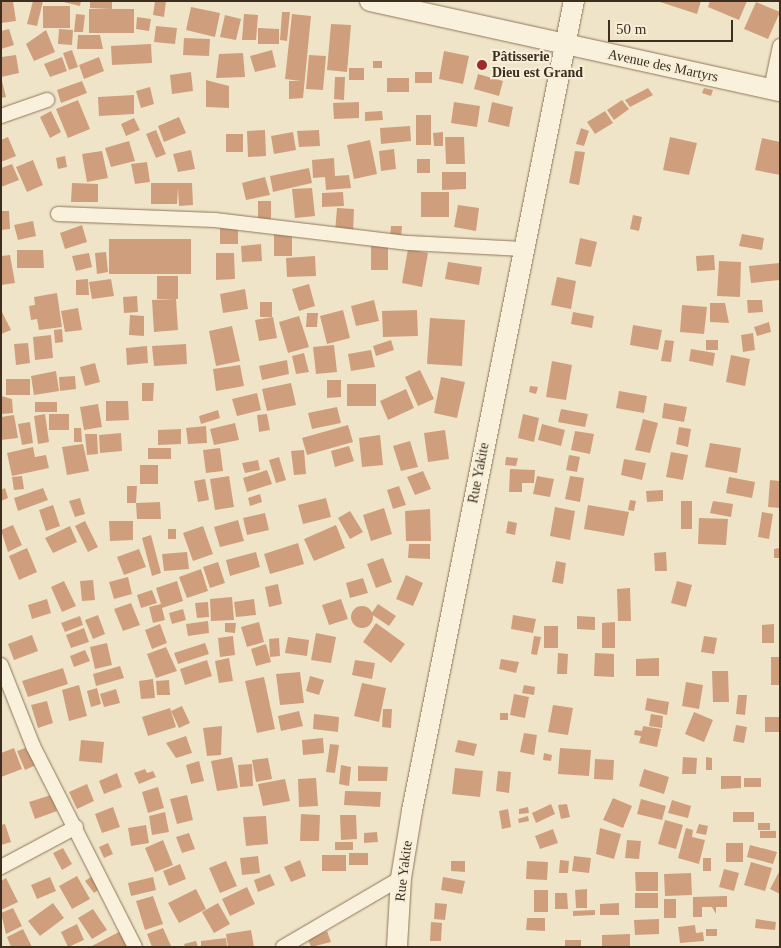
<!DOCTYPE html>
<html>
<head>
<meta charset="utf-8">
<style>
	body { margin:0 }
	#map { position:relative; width:781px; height:948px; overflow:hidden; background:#f0e4c8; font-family:Georgia,serif }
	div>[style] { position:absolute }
	.building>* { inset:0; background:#cf9f7d }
	.round { border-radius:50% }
	.roads { filter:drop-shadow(0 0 1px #8d765c) drop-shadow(0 0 1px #8d765c) }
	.street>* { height:14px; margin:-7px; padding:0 7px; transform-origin:7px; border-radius:7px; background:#faf1dc }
	.secondary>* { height:20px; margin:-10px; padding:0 10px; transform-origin:10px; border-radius:10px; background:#faf1dc }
	.dots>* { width:14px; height:14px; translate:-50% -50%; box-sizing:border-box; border:2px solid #f7eed8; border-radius:50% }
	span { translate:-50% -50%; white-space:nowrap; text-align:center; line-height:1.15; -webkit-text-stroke:4.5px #f7eed8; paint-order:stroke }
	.poi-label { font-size:14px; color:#3d2e20; font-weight:700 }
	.left { translate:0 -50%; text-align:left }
	.street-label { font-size:14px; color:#3d2e20 }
	.frame { position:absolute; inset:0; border:2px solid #3d2e20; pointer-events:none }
	.scale { position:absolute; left:608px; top:20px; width:125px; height:22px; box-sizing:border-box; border:2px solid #3d2e20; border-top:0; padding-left:6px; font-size:15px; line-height:18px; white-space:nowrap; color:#3d2e20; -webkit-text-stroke:4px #f7eed8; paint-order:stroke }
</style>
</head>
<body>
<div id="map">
	<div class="building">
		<i style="clip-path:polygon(1px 1px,13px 1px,16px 21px,1px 23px)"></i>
		<i style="clip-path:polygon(33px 1px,43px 1px,37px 26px,27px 24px)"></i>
		<i style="clip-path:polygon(59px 1px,81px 1px,80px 6px)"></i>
		<i style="clip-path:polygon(90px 1px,112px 1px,112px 9px,90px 8px)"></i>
		<i style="clip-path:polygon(155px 1px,166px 1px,164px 17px,153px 15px)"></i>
		<i style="clip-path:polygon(657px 1px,701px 1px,697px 14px)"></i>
		<i style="clip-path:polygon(710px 1px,747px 1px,739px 20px,708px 7px)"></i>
		<i style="clip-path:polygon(756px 2px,780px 12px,768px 39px,744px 29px)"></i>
		<i style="clip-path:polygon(43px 6px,70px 6px,70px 28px,43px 28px)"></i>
		<i style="clip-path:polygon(191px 7px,220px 13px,215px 37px,186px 30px)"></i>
		<i style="clip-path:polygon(89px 9px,134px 9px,134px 33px,89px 33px)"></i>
		<i style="clip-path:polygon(282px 12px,290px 12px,287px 41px,280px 40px)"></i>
		<i style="clip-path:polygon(76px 14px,85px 15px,83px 32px,74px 32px)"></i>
		<i style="clip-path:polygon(244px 14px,258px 15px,256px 40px,242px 40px)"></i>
		<i style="clip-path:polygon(292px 14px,311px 16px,303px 98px,289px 99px,289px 81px,301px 81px,285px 79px)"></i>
		<i style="clip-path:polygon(225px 15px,241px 19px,236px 40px,220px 37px)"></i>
		<i style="clip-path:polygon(137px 17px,151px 19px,149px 31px,136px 29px)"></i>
		<i style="clip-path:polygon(331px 24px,351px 25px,347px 72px,327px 70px)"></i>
		<i style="clip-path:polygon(156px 26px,177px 28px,175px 44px,154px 42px)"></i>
		<i style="clip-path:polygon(258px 28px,279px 29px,279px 44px,258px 44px)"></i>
		<i style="clip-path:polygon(9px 29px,14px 45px,1px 49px,1px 31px)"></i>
		<i style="clip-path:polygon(59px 29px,73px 30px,72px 45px,58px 44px)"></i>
		<i style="clip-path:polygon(46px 30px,55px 52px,34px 61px,26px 44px)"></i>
		<i style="clip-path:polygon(78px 35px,100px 35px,103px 49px,77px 49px)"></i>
		<i style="clip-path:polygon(184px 38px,210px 39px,209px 56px,183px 55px)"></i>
		<i style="clip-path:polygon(151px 44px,152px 63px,112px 65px,111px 46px)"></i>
		<i style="clip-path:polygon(72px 50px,78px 67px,69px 70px,63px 53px)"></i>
		<i style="clip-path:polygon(272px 50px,276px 67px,255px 72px,250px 56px)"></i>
		<i style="clip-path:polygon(444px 51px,469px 56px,463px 84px,439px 79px)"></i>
		<i style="clip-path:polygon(243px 53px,245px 77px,216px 78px,219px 54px)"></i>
		<i style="clip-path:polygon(16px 55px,19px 73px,1px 77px,1px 57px)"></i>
		<i style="clip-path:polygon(309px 55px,326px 56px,323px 90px,306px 89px)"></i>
		<i style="clip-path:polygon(62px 57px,67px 71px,50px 77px,44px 64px)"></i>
		<i style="clip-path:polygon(99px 57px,104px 71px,84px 79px,79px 65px)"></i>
		<i style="clip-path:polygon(373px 61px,382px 61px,382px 68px,373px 68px)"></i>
		<i style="clip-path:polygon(349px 68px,364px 68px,364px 80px,349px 80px)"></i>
		<i style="clip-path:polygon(191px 72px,193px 91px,172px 94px,170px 75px)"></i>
		<i style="clip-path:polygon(415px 72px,432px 72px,432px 83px,415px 83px)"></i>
		<i style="clip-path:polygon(478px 74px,503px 81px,499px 96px,474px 89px)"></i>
		<i style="clip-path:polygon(1px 77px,6px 97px,1px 98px)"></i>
		<i style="clip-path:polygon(335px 77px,345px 77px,344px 100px,334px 99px)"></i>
		<i style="clip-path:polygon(387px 78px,409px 78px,409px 92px,387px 92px)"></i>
		<i style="clip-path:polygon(206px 80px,229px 86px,229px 108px,206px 107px)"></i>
		<i style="clip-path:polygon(82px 81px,87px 93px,61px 103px,57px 90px)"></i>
		<i style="clip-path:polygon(150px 87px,154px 104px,141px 108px,136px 91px)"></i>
		<i style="clip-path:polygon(648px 88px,653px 95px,630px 107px,625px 100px)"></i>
		<i style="clip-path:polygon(704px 88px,713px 90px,711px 96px,702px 93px)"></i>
		<i style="clip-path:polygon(134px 95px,134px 114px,99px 116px,98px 97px)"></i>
		<i style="clip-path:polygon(78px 100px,90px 129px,68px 138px,56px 109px)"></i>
		<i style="clip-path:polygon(622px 100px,629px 109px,614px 120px,607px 110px)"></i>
		<i style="clip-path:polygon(359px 102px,359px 118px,334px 119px,333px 103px)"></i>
		<i style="clip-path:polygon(454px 102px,480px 106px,477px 127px,451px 123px)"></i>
		<i style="clip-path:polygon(492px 102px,513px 107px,509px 127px,488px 122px)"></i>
		<i style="clip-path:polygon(51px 111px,61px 132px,50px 138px,40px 117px)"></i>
		<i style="clip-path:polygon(382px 111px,383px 120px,365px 121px,365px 112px)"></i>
		<i style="clip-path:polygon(605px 111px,613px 123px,595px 134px,587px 122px)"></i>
		<i style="clip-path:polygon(416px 115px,431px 115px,431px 145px,416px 145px)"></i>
		<i style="clip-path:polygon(179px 117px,186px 133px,164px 142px,158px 126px)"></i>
		<i style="clip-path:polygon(134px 118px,140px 130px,126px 136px,121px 124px)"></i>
		<i style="clip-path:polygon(410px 126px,411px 141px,381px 144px,380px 128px)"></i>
		<i style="clip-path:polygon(581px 128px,589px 131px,584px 146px,576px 144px)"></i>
		<i style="clip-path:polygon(156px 130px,166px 154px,156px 158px,146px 134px)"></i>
		<i style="clip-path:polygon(265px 130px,266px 156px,248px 157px,247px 131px)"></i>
		<i style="clip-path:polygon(319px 130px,320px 146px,299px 147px,297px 131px)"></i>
		<i style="clip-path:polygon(293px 132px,296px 150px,274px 154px,271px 136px)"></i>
		<i style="clip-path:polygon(443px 132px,443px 146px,434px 146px,433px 133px)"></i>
		<i style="clip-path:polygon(226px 134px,243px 134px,243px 152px,226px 152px)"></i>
		<i style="clip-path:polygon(8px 137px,16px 156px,1px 162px,1px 140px)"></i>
		<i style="clip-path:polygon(445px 137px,464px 137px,465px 164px,446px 164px)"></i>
		<i style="clip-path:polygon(670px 137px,697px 143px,689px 175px,663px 170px)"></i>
		<i style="clip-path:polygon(762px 138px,780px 142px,780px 175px,755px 170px)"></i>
		<i style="clip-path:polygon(370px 140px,377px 174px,354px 179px,347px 145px)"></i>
		<i style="clip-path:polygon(129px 141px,135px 161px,111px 167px,105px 148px)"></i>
		<i style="clip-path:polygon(394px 149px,396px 169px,381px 171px,379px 151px)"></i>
		<i style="clip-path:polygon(191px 150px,195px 169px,178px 172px,173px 154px)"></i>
		<i style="clip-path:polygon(102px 151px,108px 178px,87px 182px,82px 154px)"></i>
		<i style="clip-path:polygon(575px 151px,585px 152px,579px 185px,569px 183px)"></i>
		<i style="clip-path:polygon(65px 156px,67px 167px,58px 169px,56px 158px)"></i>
		<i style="clip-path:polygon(334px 158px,335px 176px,349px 175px,351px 188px,326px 190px,325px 177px,313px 178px,312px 160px)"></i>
		<i style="clip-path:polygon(417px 159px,430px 159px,430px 173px,417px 173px)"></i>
		<i style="clip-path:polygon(33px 160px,43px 185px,27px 192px,16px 167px)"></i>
		<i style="clip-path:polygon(147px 162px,150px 182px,135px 184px,131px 164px)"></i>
		<i style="clip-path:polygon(12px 164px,19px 180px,1px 187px,1px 168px)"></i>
		<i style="clip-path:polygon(309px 168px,312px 183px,273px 192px,270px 176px)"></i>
		<i style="clip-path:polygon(442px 172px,466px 172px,466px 189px,442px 190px)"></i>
		<i style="clip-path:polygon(265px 177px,270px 195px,246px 200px,242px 183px)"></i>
		<i style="clip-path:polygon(72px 183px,98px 184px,98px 202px,71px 202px)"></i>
		<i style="clip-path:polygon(151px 183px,192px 183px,193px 205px,179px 206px,178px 188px,177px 204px,151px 204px)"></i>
		<i style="clip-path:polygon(312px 188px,315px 216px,295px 218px,292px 189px)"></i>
		<i style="clip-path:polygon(343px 192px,344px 206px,322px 207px,322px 193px)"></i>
		<i style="clip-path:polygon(421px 192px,449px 192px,449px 217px,421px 217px)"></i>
		<i style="clip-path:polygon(258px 201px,271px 201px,271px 219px,258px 219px)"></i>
		<i style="clip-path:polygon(458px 205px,479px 208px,476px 231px,454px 227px)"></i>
		<i style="clip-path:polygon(337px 208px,354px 209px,353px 233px,335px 232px)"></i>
		<i style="clip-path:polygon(1px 211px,9px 211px,10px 229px,1px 230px)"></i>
		<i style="clip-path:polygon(633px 215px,642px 217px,639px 231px,630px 229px)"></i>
		<i style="clip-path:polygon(33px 221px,36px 236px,18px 240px,14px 225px)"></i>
		<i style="clip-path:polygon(82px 225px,87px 242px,65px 249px,60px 233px)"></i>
		<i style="clip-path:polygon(391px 226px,402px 226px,401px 238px,390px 238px)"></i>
		<i style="clip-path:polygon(220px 228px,238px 229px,238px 244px,220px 244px)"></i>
		<i style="clip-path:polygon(274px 233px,292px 233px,292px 256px,274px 256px)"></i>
		<i style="clip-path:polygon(742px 234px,764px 238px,762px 250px,739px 246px)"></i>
		<i style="clip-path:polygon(580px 238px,597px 242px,591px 267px,575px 264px)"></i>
		<i style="clip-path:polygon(109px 239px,191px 239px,191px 274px,109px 274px)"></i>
		<i style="clip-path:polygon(261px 244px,262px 261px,242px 262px,241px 246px)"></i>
		<i style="clip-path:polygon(371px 244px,388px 244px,388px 270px,371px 270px)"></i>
		<i style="clip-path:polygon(408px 249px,428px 253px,422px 287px,402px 283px)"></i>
		<i style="clip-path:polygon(17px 250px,43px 250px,44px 268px,17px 268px)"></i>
		<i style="clip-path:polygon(106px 252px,108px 272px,97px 274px,95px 253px)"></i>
		<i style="clip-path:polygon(89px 253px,92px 267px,76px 271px,72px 256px)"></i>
		<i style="clip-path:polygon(216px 253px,234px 253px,235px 279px,216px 280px)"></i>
		<i style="clip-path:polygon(10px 255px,15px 283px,1px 285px,2px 256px)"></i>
		<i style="clip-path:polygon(714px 255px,715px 270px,697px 271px,696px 256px)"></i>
		<i style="clip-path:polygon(315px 256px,316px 276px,287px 277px,286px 258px)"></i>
		<i style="clip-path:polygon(719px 261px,741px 262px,740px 297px,717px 296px)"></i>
		<i style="clip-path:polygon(448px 262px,482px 267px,479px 285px,445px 279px)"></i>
		<i style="clip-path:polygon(780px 263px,780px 280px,751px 283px,749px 266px)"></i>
		<i style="clip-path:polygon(157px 276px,178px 276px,178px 299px,157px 299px)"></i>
		<i style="clip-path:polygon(557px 277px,576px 281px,571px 309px,551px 305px)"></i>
		<i style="clip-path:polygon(88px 279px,89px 295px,76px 295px,76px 280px)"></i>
		<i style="clip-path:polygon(111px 279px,114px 296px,92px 299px,89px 282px)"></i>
		<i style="clip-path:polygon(309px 284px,315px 306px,299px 311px,292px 289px)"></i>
		<i style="clip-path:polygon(245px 289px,248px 309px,223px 313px,220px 294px)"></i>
		<i style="clip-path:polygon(57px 293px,62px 327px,39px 330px,37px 319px,31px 320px,29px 306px,35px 305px,34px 297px)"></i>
		<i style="clip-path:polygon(137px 296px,138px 312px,124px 313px,123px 297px)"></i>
		<i style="clip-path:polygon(176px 299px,178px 330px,154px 332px,152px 300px)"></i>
		<i style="clip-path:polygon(374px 300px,379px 321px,356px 326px,351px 306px)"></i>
		<i style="clip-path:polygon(747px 300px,762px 300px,763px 312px,748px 313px)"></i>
		<i style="clip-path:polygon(260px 302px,272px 302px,272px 317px,260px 317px)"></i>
		<i style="clip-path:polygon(710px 303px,725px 303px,729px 323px,710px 322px)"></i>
		<i style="clip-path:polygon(682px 305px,707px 307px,704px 334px,680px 332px)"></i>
		<i style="clip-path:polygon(78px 308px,82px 330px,65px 332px,61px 311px)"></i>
		<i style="clip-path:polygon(1px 310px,11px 330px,1px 334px)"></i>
		<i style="clip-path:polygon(343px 310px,350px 338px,327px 344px,320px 316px)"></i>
		<i style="clip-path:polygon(417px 310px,418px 336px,383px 337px,382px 311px)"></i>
		<i style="clip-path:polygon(573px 312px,594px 316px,592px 328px,571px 324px)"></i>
		<i style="clip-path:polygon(307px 313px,318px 313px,317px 327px,306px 327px)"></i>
		<i style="clip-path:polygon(130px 315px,144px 316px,144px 336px,129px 335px)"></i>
		<i style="clip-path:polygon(299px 316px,309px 347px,288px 353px,279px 322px)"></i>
		<i style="clip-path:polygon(273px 317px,277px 338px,259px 341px,255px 320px)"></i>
		<i style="clip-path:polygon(430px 318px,465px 320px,462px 366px,427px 364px)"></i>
		<i style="clip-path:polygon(769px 322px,771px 332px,757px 336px,754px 327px)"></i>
		<i style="clip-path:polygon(633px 325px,662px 330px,658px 350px,630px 345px)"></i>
		<i style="clip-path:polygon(232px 326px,240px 361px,216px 366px,209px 331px)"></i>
		<i style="clip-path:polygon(62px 329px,63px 342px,55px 343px,54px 330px)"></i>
		<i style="clip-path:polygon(753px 333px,755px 350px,743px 352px,741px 335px)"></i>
		<i style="clip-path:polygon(51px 335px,53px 358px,35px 360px,33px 337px)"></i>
		<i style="clip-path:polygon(391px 340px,394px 350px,376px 356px,373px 346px)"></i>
		<i style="clip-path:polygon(665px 340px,674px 341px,671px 362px,661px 361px)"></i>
		<i style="clip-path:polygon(706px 340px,718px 340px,718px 350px,706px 350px)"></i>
		<i style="clip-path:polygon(28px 343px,30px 363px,16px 365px,14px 344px)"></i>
		<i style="clip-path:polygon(186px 344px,187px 364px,154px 366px,152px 346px)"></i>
		<i style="clip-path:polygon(334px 345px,337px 372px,316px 374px,313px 347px)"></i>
		<i style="clip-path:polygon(147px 346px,148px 363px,127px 365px,126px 348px)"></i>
		<i style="clip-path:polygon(691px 349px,715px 353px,713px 366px,689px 361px)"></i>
		<i style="clip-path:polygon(371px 350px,375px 367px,351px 371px,348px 354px)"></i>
		<i style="clip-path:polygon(304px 353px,309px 372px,296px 374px,292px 356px)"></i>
		<i style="clip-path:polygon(731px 355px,750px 359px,745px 386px,726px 382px)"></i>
		<i style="clip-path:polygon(287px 360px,289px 374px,262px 380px,259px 366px)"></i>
		<i style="clip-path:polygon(552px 361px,572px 365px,566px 400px,546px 397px)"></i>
		<i style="clip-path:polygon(95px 363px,100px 382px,85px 386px,80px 367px)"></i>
		<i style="clip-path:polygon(240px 365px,244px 386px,216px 391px,213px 369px)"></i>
		<i style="clip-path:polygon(420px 370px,434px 399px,418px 406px,405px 377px)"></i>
		<i style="clip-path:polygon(56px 371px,59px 391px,34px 395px,31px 376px)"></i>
		<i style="clip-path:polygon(75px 376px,76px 389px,60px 391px,59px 377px)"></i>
		<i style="clip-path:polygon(441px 377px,465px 382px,457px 418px,434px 413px)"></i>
		<i style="clip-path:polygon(6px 379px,30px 379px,30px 395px,6px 395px)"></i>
		<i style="clip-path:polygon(327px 380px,341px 380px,341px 397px,327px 398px)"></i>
		<i style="clip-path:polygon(142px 383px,154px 383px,153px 401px,142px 401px)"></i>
		<i style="clip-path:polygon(291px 383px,296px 405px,267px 411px,262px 389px)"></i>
		<i style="clip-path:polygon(347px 384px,376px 384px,376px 406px,347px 406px)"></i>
		<i style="clip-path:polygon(530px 386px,538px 387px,536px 394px,529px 392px)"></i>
		<i style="clip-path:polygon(406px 389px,414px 408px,388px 420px,380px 401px)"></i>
		<i style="clip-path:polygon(619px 391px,647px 396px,644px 413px,616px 408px)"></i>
		<i style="clip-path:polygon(257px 393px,261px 410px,237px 416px,232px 399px)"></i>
		<i style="clip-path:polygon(1px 396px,12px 399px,13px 413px,1px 414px)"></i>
		<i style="clip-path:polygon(106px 401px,128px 401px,129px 420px,106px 421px)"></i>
		<i style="clip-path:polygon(35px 402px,57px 402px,57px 412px,35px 412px)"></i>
		<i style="clip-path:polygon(664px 403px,687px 407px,684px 422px,662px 418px)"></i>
		<i style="clip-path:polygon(98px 404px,102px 427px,84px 430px,80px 407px)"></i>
		<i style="clip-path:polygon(337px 407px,341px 423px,312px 429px,308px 413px)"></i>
		<i style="clip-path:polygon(561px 409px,588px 414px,585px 427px,558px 422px)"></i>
		<i style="clip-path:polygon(218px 410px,220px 418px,201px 424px,199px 416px)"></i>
		<i style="clip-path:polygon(45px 414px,49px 442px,38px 444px,34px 416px)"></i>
		<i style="clip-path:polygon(49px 414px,69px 414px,69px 430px,49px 430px)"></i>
		<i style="clip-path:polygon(267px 414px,270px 430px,259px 432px,257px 415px)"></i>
		<i style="clip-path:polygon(523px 414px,539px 418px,534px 442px,518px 438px)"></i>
		<i style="clip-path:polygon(14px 415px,18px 438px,1px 440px,1px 417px)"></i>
		<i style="clip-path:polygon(643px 419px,658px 423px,650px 453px,635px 450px)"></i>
		<i style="clip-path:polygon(30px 422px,33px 443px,22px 445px,18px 424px)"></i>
		<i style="clip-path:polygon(235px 423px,239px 440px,214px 445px,210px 429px)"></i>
		<i style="clip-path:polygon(542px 424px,565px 430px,561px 446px,538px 440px)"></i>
		<i style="clip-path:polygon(348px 425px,353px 442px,307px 455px,302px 438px)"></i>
		<i style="clip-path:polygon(206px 426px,207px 443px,188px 444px,186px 428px)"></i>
		<i style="clip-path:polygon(679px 427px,691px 429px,688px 447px,676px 444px)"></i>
		<i style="clip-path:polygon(74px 428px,81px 428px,82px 442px,74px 442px)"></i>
		<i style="clip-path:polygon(181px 429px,181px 444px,158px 445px,158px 430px)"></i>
		<i style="clip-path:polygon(445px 430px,449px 459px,428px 462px,424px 433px)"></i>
		<i style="clip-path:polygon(575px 431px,594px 434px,590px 454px,571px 450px)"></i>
		<i style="clip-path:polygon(121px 433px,122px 451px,100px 453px,99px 435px)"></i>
		<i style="clip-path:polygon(85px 434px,97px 434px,98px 454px,87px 455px)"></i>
		<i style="clip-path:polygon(380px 435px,383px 465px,362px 467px,359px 438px)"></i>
		<i style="clip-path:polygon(410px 441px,418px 467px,401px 471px,393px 446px)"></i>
		<i style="clip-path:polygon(710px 443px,741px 448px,737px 473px,705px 467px)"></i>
		<i style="clip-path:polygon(83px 444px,89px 471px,67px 475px,62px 447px)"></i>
		<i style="clip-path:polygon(349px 446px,354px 461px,335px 467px,331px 451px)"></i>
		<i style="clip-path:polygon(33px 447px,35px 457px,46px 455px,49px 468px,12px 476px,7px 453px)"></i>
		<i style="clip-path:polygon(148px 448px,171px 448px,171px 459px,148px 459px)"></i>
		<i style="clip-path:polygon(220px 448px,223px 471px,206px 473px,203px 450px)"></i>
		<i style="clip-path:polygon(304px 450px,306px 474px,294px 475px,291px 451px)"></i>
		<i style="clip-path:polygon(671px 452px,688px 455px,683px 480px,666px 477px)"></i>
		<i style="clip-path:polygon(569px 455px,580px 457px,577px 472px,566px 470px)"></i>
		<i style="clip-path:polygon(279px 457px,286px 480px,276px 483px,269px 460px)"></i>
		<i style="clip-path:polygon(506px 457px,518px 458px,516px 466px,505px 465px)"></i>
		<i style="clip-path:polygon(624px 459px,646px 463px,642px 480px,621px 475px)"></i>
		<i style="clip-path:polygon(258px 460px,260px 470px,245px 473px,242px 463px)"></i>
		<i style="clip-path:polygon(140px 465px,158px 465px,158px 484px,140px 484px)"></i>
		<i style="clip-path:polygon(510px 469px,535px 470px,534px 483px,522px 483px,522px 492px,509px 492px)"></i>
		<i style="clip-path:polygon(267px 470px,272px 484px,247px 492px,243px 478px)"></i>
		<i style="clip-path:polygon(423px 471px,431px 489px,415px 495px,407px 477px)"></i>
		<i style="clip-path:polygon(22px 476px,24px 489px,14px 490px,12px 477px)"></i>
		<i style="clip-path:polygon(229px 476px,234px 507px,215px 510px,210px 479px)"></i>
		<i style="clip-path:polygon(537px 476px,554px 479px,550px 497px,533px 494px)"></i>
		<i style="clip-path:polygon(570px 476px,584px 478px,580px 502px,565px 499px)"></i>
		<i style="clip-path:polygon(729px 477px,755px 482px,752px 498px,726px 493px)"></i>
		<i style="clip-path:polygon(205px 479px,209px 500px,198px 502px,194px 481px)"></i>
		<i style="clip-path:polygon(770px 480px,780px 481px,780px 508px,768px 507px)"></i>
		<i style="clip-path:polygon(127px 486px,137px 486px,136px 503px,160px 502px,161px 519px,137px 519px,136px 503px,127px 503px)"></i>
		<i style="clip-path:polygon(399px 486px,406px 505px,393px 509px,387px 490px)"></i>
		<i style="clip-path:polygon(5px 488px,8px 498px,1px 501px,1px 490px)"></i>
		<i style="clip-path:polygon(43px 488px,48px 500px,18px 511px,14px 498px)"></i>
		<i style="clip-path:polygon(663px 490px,663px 501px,647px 502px,646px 491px)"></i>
		<i style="clip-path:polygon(260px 494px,262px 502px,250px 506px,248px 498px)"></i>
		<i style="clip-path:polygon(80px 498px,85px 514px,75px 517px,69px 501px)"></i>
		<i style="clip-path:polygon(326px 498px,331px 517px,303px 524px,298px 505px)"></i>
		<i style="clip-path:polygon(630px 500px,636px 501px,634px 511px,628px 510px)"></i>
		<i style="clip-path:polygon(681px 501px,692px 501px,692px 529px,681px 529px)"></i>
		<i style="clip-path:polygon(713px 501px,733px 504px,731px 517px,710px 513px)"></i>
		<i style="clip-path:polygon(53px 505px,60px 526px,46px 531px,39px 510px)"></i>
		<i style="clip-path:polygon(588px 505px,629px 512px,624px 536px,584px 529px)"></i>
		<i style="clip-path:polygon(555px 507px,575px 511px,570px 540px,550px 536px)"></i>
		<i style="clip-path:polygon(384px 508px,392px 534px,371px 541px,363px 515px)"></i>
		<i style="clip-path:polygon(430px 509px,431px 541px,406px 541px,405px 511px)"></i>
		<i style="clip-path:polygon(350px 511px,363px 532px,350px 539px,338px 518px)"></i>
		<i style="clip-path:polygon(762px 512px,773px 514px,769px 539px,758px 537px)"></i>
		<i style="clip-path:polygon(265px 513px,269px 530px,247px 535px,243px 518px)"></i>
		<i style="clip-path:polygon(699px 518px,728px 519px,726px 545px,698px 544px)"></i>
		<i style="clip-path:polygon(238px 520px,244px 541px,220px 547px,214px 527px)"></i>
		<i style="clip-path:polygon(85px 521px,98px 547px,88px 552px,75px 526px)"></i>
		<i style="clip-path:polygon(109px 521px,133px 521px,133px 540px,110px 541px)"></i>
		<i style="clip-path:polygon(508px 521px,517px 523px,515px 535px,506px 533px)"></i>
		<i style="clip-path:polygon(13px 525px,22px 545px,8px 552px,1px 530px)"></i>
		<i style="clip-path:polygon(336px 525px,345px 548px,314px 561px,304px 539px)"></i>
		<i style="clip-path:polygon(70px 526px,77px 542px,53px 553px,45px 538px)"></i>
		<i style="clip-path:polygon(203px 526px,213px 554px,193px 561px,183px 533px)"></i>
		<i style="clip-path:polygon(168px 529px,176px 529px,176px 539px,168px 539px)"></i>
		<i style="clip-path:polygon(151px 535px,161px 573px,152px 576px,142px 538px)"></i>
		<i style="clip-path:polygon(298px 543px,304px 564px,270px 574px,264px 554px)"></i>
		<i style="clip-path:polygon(409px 544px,430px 544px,430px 559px,408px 558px)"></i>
		<i style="clip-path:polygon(27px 548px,37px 572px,19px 580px,9px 556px)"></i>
		<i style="clip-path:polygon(780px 548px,780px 558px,774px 558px,774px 549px)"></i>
		<i style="clip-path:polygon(139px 549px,146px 567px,124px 575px,117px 557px)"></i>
		<i style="clip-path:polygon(187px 552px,189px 569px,164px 571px,162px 554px)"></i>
		<i style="clip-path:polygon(256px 552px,260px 567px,230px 576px,226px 560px)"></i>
		<i style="clip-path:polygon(666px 552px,667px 571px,655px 571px,654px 553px)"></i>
		<i style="clip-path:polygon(383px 558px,392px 582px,376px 588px,367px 564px)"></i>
		<i style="clip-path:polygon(556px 561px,566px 563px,563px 584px,552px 582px)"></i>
		<i style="clip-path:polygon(218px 562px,225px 583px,210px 588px,203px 567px)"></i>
		<i style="clip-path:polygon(201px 569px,208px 591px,187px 598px,179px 577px)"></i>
		<i style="clip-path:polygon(406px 575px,423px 583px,413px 606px,396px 599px)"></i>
		<i style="clip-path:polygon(128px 577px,132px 594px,114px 599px,109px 582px)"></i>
		<i style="clip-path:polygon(363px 578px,368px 593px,350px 598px,346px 583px)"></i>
		<i style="clip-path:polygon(93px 580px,95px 600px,82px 601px,80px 581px)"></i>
		<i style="clip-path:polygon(64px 581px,76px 606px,62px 612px,51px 587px)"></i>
		<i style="clip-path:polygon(177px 581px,183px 601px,162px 608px,165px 620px,153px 623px,149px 607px,161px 604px,156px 588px)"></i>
		<i style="clip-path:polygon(677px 581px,692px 585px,686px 607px,671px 603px)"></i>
		<i style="clip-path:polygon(278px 584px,282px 604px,269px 607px,265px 587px)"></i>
		<i style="clip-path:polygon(630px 588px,631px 621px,618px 621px,617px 589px)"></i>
		<i style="clip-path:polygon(152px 590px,157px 603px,141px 608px,137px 595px)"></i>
		<i style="clip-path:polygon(232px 597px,234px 620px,211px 621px,210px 599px)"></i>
		<i style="clip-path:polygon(47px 599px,51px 613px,32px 619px,28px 605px)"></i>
		<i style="clip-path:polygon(254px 599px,256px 615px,236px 617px,234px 602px)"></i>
		<i style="clip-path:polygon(341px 599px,348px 619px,329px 625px,322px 605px)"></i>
		<i style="clip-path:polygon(208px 602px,209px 617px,197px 618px,195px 603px)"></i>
		<i style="clip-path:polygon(131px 603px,140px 625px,123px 631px,114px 609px)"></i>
		<i style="clip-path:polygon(378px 604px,396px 616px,389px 626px,371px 614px)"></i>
		<i class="round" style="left:351px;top:606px;width:22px;height:22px"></i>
		<i style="clip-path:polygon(183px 609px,186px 620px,172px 624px,169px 613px)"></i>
		<i style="clip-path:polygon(98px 615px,105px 634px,93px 639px,85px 620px)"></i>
		<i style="clip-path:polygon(513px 615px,536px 619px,533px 633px,511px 629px)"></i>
		<i style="clip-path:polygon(80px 616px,83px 625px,65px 632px,61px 623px)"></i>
		<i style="clip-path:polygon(577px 616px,595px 617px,595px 630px,577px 629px)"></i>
		<i style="clip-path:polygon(208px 621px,209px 633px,188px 636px,186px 624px)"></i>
		<i style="clip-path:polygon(259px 622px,264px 642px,247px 647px,241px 627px)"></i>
		<i style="clip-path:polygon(615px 622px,615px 648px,602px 648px,602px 623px)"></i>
		<i style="clip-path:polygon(225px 623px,236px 623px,235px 633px,225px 632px)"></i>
		<i style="clip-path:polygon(376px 623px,405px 644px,391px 663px,363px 642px)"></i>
		<i style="clip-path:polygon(160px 624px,167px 643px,152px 649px,145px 630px)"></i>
		<i style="clip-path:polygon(774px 624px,774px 643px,762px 643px,762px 625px)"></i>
		<i style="clip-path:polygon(544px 626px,558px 626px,558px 648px,544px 648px)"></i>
		<i style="clip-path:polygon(84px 628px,89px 642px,71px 648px,66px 635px)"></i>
		<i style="clip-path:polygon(316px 633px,336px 637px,331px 663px,311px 660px)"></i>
		<i style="clip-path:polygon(32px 635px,38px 651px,14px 660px,8px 644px)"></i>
		<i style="clip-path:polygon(233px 636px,235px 655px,220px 657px,218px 638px)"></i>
		<i style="clip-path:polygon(534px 636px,541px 637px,537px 655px,531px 654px)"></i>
		<i style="clip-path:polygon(704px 636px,717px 638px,714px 654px,701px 652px)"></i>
		<i style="clip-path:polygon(288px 637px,309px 640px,307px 656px,285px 653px)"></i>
		<i style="clip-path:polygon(279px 638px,280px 656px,270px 657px,269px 639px)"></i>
		<i style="clip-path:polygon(107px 643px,112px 665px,95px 669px,90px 647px)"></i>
		<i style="clip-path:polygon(205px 643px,209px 654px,178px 664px,174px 653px)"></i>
		<i style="clip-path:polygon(266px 644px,271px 662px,256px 666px,251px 649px)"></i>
		<i style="clip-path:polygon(166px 647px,177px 671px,156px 678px,147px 654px)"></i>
		<i style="clip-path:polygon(85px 650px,90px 661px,74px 667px,70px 656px)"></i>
		<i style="clip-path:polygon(558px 653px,568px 654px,567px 674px,557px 674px)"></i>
		<i style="clip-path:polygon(595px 653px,614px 654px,614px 677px,594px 676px)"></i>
		<i style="clip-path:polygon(771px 657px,780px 657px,780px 685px,771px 685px)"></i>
		<i style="clip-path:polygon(229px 658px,233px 681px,219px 683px,215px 661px)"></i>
		<i style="clip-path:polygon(659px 658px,659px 676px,636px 676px,636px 659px)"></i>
		<i style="clip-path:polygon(501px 659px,519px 662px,516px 673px,499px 669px)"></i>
		<i style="clip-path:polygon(207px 660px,212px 676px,185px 685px,180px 669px)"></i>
		<i style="clip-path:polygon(355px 660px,375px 663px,372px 679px,352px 675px)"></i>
		<i style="clip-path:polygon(120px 666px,124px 678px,96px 686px,93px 674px)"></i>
		<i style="clip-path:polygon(63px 668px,68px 684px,28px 697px,22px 681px)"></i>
		<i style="clip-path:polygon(712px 671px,728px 671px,729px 702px,713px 702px)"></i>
		<i style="clip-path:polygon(300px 672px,304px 703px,280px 705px,276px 674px)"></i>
		<i style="clip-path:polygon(310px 676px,324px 680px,319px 695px,306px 691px)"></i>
		<i style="clip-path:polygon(264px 677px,275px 729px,257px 733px,245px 681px)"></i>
		<i style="clip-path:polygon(153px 679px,155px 698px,141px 699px,139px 681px)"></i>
		<i style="clip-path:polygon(169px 680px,170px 695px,157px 695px,156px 681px)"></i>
		<i style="clip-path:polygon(686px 682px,703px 685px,699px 709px,682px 706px)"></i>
		<i style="clip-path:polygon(362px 683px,386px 688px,379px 722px,354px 716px)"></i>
		<i style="clip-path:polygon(79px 685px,87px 716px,69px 721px,62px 690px)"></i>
		<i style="clip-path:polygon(524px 685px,535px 687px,534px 695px,522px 693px)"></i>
		<i style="clip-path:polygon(97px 688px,101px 704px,91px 707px,87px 691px)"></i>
		<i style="clip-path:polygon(116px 689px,120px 703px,104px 707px,100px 694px)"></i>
		<i style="clip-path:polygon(514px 694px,529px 697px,525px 718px,510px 715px)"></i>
		<i style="clip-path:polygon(738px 695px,747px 695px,745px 715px,736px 714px)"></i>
		<i style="clip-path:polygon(647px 698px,669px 702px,667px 715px,645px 710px)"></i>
		<i style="clip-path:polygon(47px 701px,53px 723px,38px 728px,31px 705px)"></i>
		<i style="clip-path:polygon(553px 705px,573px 708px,568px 735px,548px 732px)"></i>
		<i style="clip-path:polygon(182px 706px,190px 723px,179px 728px,171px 711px)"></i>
		<i style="clip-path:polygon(170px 708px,176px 727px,148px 736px,142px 717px)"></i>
		<i style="clip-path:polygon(383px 709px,392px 709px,391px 728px,382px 727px)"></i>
		<i style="clip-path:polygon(299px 711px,303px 726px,281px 731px,278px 716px)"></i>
		<i style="clip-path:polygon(694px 712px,713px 720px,704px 742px,685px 734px)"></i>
		<i style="clip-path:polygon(500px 713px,508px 713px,508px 720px,500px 720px)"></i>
		<i style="clip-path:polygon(314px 714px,339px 717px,338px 732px,313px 729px)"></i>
		<i style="clip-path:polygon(651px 714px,663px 716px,662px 728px,649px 726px)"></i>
		<i style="clip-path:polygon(765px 717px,780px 717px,780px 732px,765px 732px)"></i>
		<i style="clip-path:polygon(736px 725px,747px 727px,744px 743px,733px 741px)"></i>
		<i style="clip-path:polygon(222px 726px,221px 755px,207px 756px,203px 728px)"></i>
		<i style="clip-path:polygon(643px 726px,661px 729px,657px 747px,639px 743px,641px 736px,634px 735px,635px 730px,642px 731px)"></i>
		<i style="clip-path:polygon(524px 733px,537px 735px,534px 755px,520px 752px)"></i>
		<i style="clip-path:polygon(186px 736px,192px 753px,176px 758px,166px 743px)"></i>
		<i style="clip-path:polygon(323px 738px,324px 753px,303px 755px,302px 740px)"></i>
		<i style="clip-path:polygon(81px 740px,104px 742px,102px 763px,79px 761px)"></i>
		<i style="clip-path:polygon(458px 740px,477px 744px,474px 756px,455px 752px)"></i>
		<i style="clip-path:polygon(330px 744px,339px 745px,335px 773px,326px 772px)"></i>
		<i style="clip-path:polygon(28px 747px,36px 765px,25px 770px,17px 751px)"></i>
		<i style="clip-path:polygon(14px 748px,22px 769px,1px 777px,1px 753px)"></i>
		<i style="clip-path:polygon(560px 748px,591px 750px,589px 776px,558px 774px)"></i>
		<i style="clip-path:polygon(544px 753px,552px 755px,551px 761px,543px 760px)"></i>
		<i style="clip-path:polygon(232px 757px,238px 788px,217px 791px,211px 761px)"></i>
		<i style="clip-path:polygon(683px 757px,697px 758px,696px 774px,682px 774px)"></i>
		<i style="clip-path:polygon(706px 757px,712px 758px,712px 770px,706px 770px)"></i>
		<i style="clip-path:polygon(268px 758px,272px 779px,256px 782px,252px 760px)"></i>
		<i style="clip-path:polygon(595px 759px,614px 760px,613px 780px,594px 779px)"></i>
		<i style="clip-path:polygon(199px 761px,204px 781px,191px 784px,186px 765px)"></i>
		<i style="clip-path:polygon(252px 764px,253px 786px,240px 787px,238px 765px)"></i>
		<i style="clip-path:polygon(341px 765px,351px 767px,349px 786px,339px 784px)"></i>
		<i style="clip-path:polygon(358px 766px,388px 767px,387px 781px,358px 781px)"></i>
		<i style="clip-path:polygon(455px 768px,483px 771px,480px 797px,452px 794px)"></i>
		<i style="clip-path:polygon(145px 769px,147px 773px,153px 771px,156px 777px,139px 784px,134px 773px)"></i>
		<i style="clip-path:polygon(644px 769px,669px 777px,664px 794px,639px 786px)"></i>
		<i style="clip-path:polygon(498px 771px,511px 772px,509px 793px,496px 791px)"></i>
		<i style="clip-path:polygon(117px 773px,122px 787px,104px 794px,99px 781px)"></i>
		<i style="clip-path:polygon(721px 776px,741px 776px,741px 788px,721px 789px)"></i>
		<i style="clip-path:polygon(316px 778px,318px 806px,299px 807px,298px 779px)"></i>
		<i style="clip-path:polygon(744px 778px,761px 778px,761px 787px,744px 787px)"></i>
		<i style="clip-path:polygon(285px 779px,290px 801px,263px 806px,258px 784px)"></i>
		<i style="clip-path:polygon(87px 784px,94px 801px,77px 809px,69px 792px)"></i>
		<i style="clip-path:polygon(158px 787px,164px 808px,148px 813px,142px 792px)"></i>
		<i style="clip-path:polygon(345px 791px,381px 792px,380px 807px,344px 805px)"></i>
		<i style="clip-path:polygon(51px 795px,57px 811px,35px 819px,29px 802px)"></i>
		<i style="clip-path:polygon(187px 795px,193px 820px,177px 824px,170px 799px)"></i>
		<i style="clip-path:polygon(613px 798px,632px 806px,623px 828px,603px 820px)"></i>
		<i style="clip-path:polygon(641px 799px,666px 806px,662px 820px,637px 814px)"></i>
		<i style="clip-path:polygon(672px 800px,691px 806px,688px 818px,668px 813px)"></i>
		<i style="clip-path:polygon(551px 804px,555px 814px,536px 823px,532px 813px)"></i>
		<i style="clip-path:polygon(567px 804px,570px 817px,561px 819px,558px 805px)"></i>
		<i style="clip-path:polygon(113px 807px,120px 827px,102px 833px,95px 814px)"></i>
		<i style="clip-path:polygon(528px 807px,529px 813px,519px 814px,519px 809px)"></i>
		<i style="clip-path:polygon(508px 809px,511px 827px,502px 829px,499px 811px)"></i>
		<i style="clip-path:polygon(165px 812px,169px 832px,152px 835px,149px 816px)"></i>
		<i style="clip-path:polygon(733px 812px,754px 812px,754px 822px,733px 822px)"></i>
		<i style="clip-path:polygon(301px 814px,320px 815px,319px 841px,300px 841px)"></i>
		<i style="clip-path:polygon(340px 815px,356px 815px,357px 839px,341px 840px)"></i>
		<i style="clip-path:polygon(266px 816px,268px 844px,246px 846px,243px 817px)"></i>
		<i style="clip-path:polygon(528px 816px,529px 821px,519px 823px,518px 819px)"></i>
		<i style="clip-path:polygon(665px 820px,683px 825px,676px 849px,658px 844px)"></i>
		<i style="clip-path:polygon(758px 823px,770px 823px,770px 830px,758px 830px)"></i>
		<i style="clip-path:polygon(5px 824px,11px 842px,1px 845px,1px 825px)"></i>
		<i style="clip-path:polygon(699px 824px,708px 826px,706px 835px,696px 833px)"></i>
		<i style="clip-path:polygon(146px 825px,149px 843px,131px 846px,128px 828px)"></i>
		<i style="clip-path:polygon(600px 828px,621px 834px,614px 859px,596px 854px)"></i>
		<i style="clip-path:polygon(686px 828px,693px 830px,692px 837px,705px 840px,699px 864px,678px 858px)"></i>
		<i style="clip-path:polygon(553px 829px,558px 843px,540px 849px,535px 836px)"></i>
		<i style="clip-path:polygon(760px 831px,776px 831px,776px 838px,760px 838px)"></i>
		<i style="clip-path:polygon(377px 832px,378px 842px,364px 843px,364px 833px)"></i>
		<i style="clip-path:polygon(189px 833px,195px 849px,182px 853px,176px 837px)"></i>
		<i style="clip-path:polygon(163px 840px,173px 865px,155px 872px,145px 848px)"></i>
		<i style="clip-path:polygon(627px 840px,641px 841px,639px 859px,625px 858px)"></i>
		<i style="clip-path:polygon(335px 842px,353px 842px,353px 850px,335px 850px)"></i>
		<i style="clip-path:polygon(108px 843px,113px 854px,104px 858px,99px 847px)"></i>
		<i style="clip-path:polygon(726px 843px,743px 843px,743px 862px,726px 862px)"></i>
		<i style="clip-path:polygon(750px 845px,777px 852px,773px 864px,747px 857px)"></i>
		<i style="clip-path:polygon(63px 848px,72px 864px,62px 870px,53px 853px)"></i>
		<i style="clip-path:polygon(349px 853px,368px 853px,368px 865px,349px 865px)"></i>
		<i style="clip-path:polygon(322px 855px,346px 855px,346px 871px,322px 871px)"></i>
		<i style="clip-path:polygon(258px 856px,260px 873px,242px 875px,240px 858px)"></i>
		<i style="clip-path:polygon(574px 856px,591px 858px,589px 873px,572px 871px)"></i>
		<i style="clip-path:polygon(703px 858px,711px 858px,711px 871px,703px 871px)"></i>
		<i style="clip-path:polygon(300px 860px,306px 876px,291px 882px,284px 867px)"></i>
		<i style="clip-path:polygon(560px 860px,569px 861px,568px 873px,559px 873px)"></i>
		<i style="clip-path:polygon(226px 861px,237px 886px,220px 893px,209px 868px)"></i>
		<i style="clip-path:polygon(451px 861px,465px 861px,465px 872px,451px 871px)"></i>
		<i style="clip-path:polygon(527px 861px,548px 862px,547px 880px,526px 879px)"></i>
		<i style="clip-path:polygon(751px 862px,772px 868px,765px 891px,744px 885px)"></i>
		<i style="clip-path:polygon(180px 864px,186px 879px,169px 886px,163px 871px)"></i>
		<i style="clip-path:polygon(724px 869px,739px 873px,734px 891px,719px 887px)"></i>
		<i style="clip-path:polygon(780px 870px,780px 894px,770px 889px)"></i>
		<i style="clip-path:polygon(635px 872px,658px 872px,658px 891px,636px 891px)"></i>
		<i style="clip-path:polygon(691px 873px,692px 895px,665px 896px,664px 874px)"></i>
		<i style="clip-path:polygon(270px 874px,275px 885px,258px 892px,254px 880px)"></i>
		<i style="clip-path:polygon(94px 875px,102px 887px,94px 893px,85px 881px)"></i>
		<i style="clip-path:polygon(77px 876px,90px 899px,72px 909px,59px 886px)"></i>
		<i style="clip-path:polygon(50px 877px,56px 891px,37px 899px,31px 885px)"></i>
		<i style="clip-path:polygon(153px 877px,156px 890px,131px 896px,128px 883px)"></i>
		<i style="clip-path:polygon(443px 877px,465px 881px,462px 894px,441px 890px)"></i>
		<i style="clip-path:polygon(6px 878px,18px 902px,1px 910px,1px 881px)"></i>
		<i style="clip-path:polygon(247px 887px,255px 904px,230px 916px,222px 899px)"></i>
		<i style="clip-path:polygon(196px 889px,206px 909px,179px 923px,168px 903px)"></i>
		<i style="clip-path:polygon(587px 889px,587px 908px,576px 908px,575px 890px)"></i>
		<i style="clip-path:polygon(534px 890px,548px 890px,548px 912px,534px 912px)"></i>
		<i style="clip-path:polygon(555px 893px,567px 893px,568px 909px,555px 909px)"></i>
		<i style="clip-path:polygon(635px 893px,658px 893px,658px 908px,635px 908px)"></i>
		<i style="clip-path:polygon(153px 896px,163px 924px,145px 930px,136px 901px)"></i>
		<i style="clip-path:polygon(727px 896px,727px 907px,716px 907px,716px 914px,712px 907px,702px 907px,702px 917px,693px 917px,693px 897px)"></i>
		<i style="clip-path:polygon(664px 899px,676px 899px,676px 918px,664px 918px)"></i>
		<i style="clip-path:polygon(53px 903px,64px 918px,40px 936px,28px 921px)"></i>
		<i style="clip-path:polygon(218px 903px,230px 924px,214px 933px,202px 912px)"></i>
		<i style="clip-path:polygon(435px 903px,447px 904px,445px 920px,434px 919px)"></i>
		<i style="clip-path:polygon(619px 903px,619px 915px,600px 915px,600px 904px)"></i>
		<i style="clip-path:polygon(13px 908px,22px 926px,6px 934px,1px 913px)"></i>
		<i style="clip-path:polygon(93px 909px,107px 930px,92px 939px,78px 918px)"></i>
		<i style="clip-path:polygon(595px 910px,595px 915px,573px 916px,573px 911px)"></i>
		<i style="clip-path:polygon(527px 918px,545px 918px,545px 931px,526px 930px)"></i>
		<i style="clip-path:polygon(659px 919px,659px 934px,635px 935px,634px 920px)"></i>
		<i style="clip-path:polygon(756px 919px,776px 922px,775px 930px,755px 928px)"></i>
		<i style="clip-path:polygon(431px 922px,442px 923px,441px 941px,430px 941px)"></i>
		<i style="clip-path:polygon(77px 924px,84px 940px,68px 947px,61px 932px)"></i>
		<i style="clip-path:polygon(695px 925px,696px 933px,703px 932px,704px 941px,680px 943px,678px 927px)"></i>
		<i style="clip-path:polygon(163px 928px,171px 946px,152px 947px,147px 934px)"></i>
		<i style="clip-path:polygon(23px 929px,32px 947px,11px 947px,7px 937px)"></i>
		<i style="clip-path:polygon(706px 929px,717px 929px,717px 936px,706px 936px)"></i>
		<i style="clip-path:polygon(251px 930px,254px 947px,228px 947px,226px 934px)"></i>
		<i style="clip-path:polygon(327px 931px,331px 942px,311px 947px,308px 939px)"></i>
		<i style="clip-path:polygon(119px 932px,127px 947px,90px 947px)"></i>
		<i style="clip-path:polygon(630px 934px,630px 947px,602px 947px,602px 935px)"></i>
		<i style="clip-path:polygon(226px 938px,227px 947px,201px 947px,201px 941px)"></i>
		<i style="clip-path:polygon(565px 940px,581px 940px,581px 947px,565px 947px)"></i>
		<i style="clip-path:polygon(196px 941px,198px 947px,185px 947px,184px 944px)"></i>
	</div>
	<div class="roads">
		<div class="street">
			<i style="left:771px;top:89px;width:44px;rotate:-78.2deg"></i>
			<i style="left:1px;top:116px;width:49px;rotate:-19.2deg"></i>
			<i style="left:58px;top:214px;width:157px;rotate:2.2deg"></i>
			<i style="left:215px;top:220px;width:195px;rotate:6.8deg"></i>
			<i style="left:409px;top:243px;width:114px;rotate:3deg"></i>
			<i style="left:1px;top:665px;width:87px;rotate:68.4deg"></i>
			<i style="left:33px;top:746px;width:225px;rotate:63.1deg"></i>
			<i style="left:1px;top:867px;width:85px;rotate:-28.1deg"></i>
			<i style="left:283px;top:947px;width:137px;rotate:-30.3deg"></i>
		</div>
		<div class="secondary">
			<i style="left:370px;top:1px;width:420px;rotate:12.4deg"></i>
			<i style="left:397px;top:947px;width:69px;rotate:-86.7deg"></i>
			<i style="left:401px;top:878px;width:68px;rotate:-80.7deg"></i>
			<i style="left:412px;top:811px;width:826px;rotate:-78.69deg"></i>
		</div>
	</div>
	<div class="dots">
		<i style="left:482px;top:65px;background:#9e2a2b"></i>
	</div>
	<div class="poi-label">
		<span class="left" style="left:492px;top:65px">Pâtisserie<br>Dieu est Grand</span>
	</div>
	<div class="street-label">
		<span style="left:663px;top:66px;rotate:12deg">Avenue des Martyrs</span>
		<span style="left:479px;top:473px;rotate:-79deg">Rue Yakite</span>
		<span style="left:404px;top:871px;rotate:-83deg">Rue Yakite</span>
	</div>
	<div class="frame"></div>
	<div class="scale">50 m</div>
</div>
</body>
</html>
